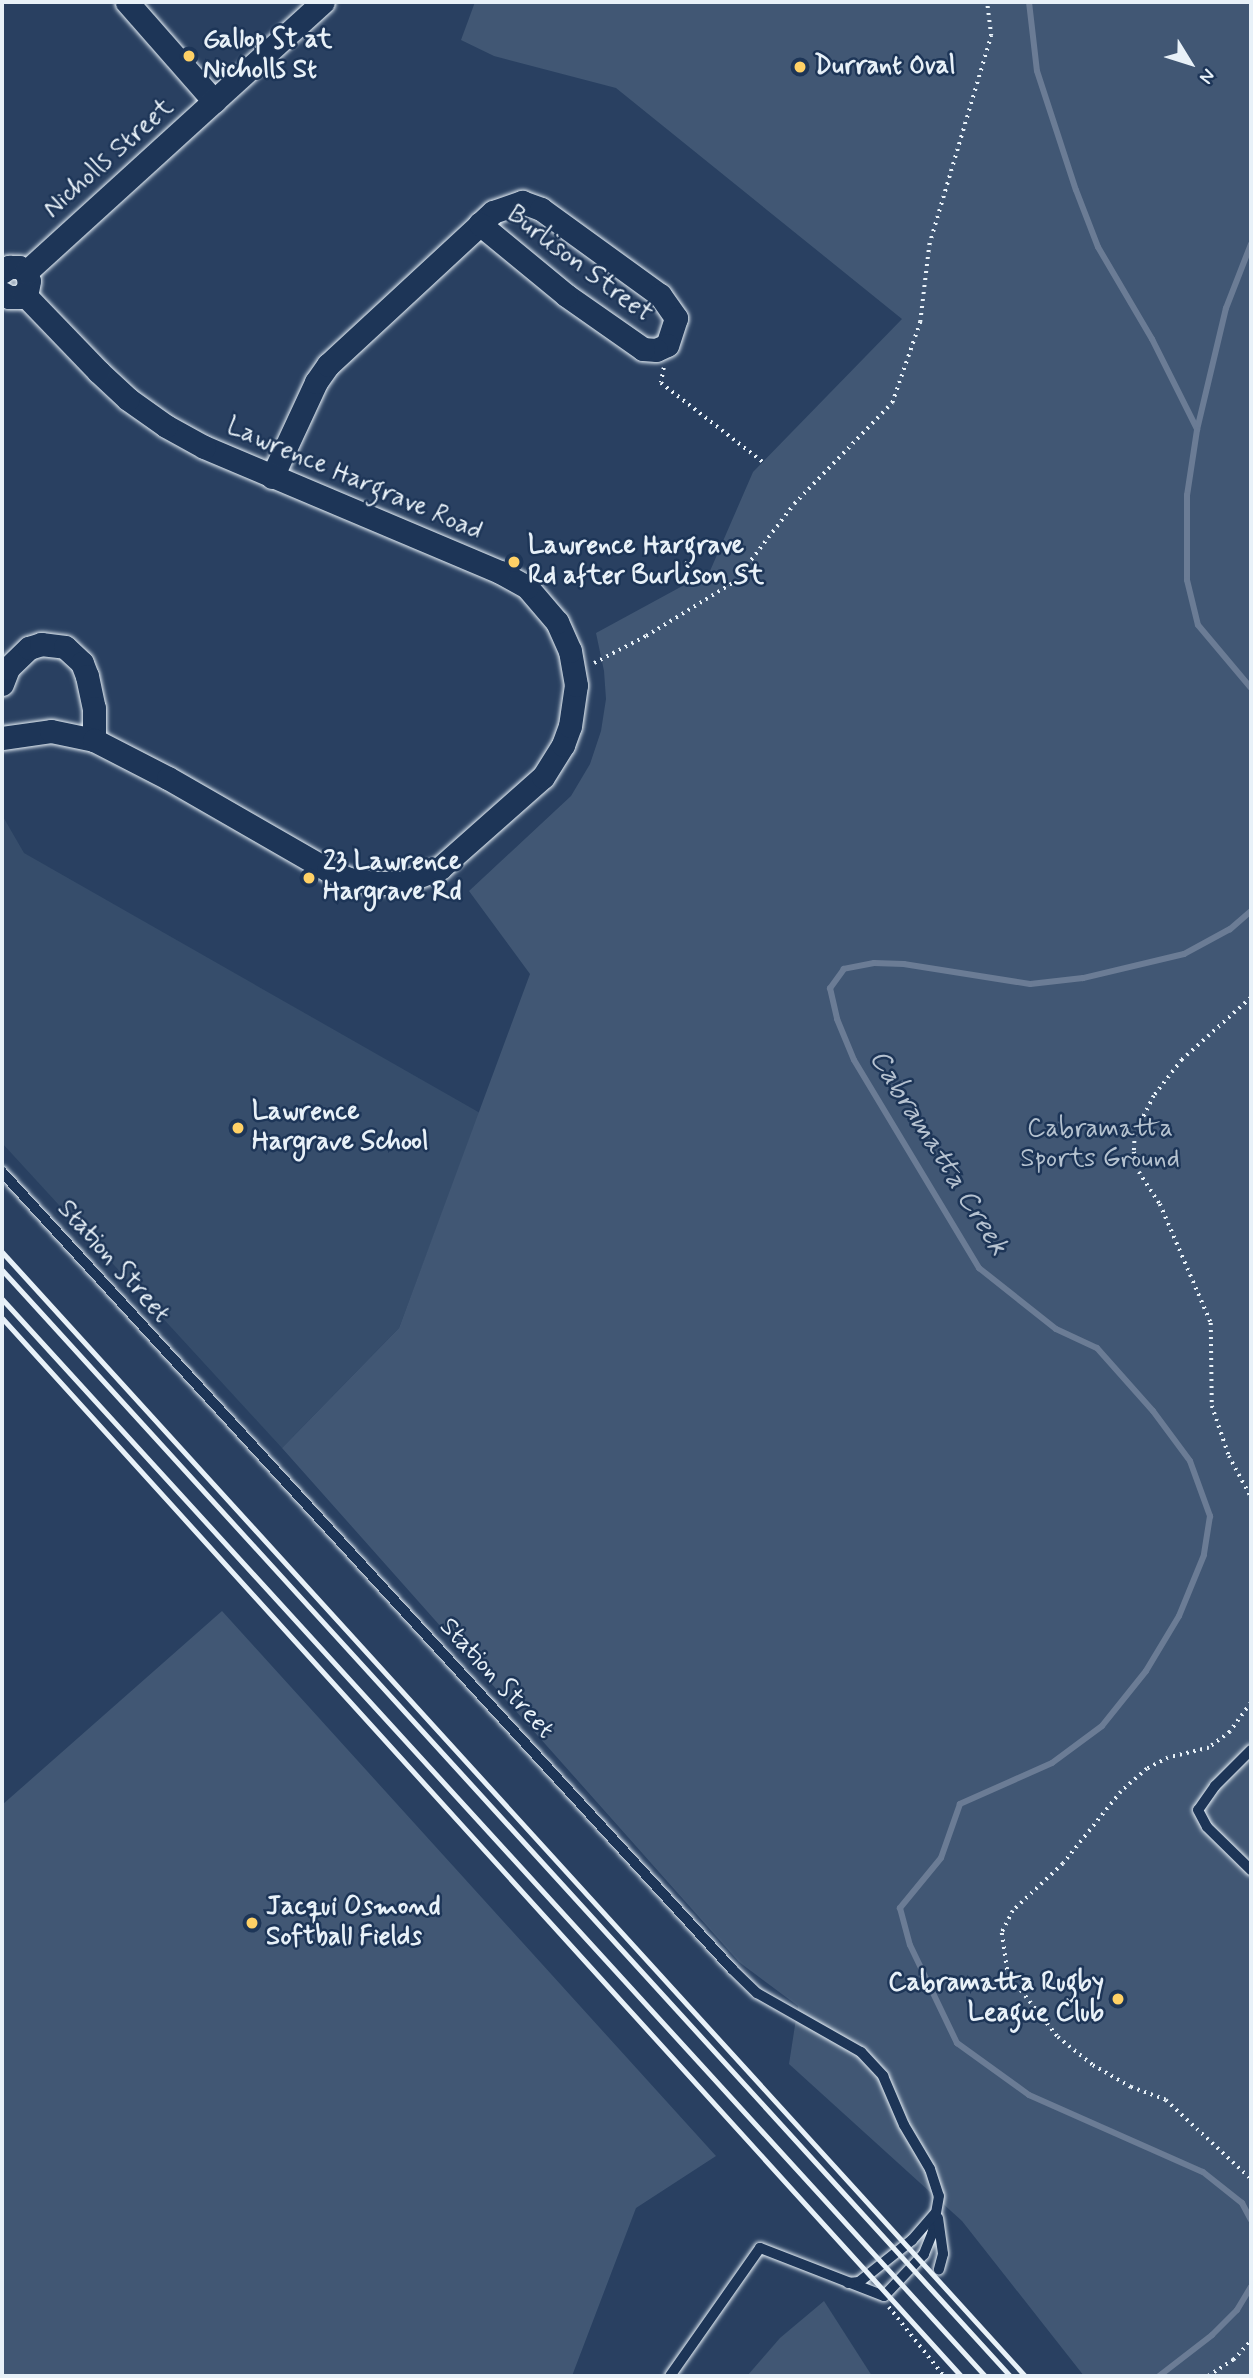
<!DOCTYPE html>
<html>
<head>
<meta charset="utf-8">
<style>
	body { margin:0 }
	#map { position:relative; width:1253px; height:2378px; overflow:hidden; background:#294061; font-family:Mynerve,sans-serif }
	div>[style] { position:absolute }
	.built>* { inset:0; background:#364d6b }
	.green>* { inset:0; background:#415774 }
	.stream>* { height:6px; margin:-3px; padding:0 3px; transform-origin:3px; border-radius:3px; background:#6b7c95 }
	.path>* { height:3.5px; margin-top:-1.75px; transform-origin:0; background:repeating-linear-gradient(90deg,#e8f1f8 0 2px,transparent 0 7px) }
	.roads { filter:drop-shadow(0 0 2px #e8f1f8) drop-shadow(0 0 2px #e8f1f8) }
	.service>* { height:10px; margin:-5px; padding:0 5px; transform-origin:5px; border-radius:5px; background:#1d3557 }
	.minor>* { height:23px; margin:-11.5px; padding:0 11.5px; transform-origin:11.5px; border-radius:11.5px; background:#1d3557 }
	.rail>* { height:5px; margin:-2.5px; padding:0 2.5px; transform-origin:2.5px; border-radius:2.5px; background:#e8f1f8 }
	.dots>* { width:19px; height:19px; translate:-50% -50%; box-sizing:border-box; border:4px solid #1d3557; border-radius:50% }
	span { translate:-50% -50%; white-space:nowrap; text-align:center; line-height:1.15; -webkit-text-stroke:5px #1d3557; paint-order:stroke }
	.poi-label { font-size:26px; color:#e8f1f8; font-weight:700 }
	.left { translate:0 -50%; text-align:left }
	.right { translate:-100% -50%; text-align:right }
	.street-label { font-size:26px; color:#e8f1f8 }
	.park-label { font-size:26px; color:#b6c3d0 }
	.water-label { font-size:28px; color:#b6c2d0; font-style:italic }
	.frame { position:absolute; inset:0; border:4px solid #e8f1f8; pointer-events:none }
	.north { position:absolute; left:1155px; top:28px; width:70px; height:70px; -webkit-text-stroke:5px #1d3557; paint-order:stroke; rotate:128deg; font-size:19px; font-weight:700; line-height:28px; text-align:center; color:#e8f1f8 }
	.north::after { content:''; display:block; margin:auto; width:24px; height:32px; background:#e8f1f8; clip-path:polygon(50% 0,100% 100%,50% 72%,0 100%) }
</style>
</head>
<body>
<div id="map">
	<div class="built">
		<i style="clip-path:polygon(2px 815px,24px 853px,480px 1113px,399px 1328px,282px 1448px,2px 1143px)"></i>
	</div>
	<div class="green">
		<i style="clip-path:polygon(475px 2px,1251px 2px,1251px 2376px,1084px 2376px,962px 2221px,789px 2064px,798px 2006px,739px 1962px,282px 1448px,399px 1328px,530px 974px,469px 891px,571px 796px,590px 764px,601px 731px,606px 699px,604px 671px,596px 633px,710px 571px,753px 472px,902px 319px,616px 88px,494px 56px,461px 40px)"></i>
		<i style="clip-path:polygon(222px 1611px,716px 2156px,636px 2208px,572px 2376px,2px 2376px,2px 1805px)"></i>
		<i style="clip-path:polygon(824px 2301px,872px 2376px,747px 2376px,780px 2338px)"></i>
	</div>
	<div class="stream">
		<i style="left:1029px;top:2px;width:69px;rotate:83.4deg"></i>
		<i style="left:1037px;top:71px;width:125px;rotate:71.9deg"></i>
		<i style="left:1076px;top:190px;width:61px;rotate:68.9deg"></i>
		<i style="left:1098px;top:247px;width:107px;rotate:59.6deg"></i>
		<i style="left:1152px;top:339px;width:101px;rotate:63.4deg"></i>
		<i style="left:1251px;top:244px;width:69px;rotate:111.3deg"></i>
		<i style="left:1226px;top:308px;width:125px;rotate:103.4deg"></i>
		<i style="left:1197px;top:430px;width:66px;rotate:98.7deg"></i>
		<i style="left:1187px;top:495px;width:85px;rotate:90deg"></i>
		<i style="left:1187px;top:580px;width:46px;rotate:76.3deg"></i>
		<i style="left:1198px;top:625px;width:82px;rotate:49.9deg"></i>
		<i style="left:1251px;top:911px;width:28px;rotate:139deg"></i>
		<i style="left:1230px;top:929px;width:52px;rotate:151.5deg"></i>
		<i style="left:1184px;top:954px;width:104px;rotate:166.6deg"></i>
		<i style="left:1083px;top:978px;width:53px;rotate:173.5deg"></i>
		<i style="left:1030px;top:984px;width:128px;rotate:-171deg"></i>
		<i style="left:904px;top:964px;width:30px;rotate:-178deg"></i>
		<i style="left:874px;top:963px;width:31px;rotate:169deg"></i>
		<i style="left:844px;top:969px;width:24px;rotate:126deg"></i>
		<i style="left:830px;top:988px;width:32px;rotate:77deg"></i>
		<i style="left:837px;top:1019px;width:44px;rotate:67.5deg"></i>
		<i style="left:854px;top:1060px;width:243px;rotate:59deg"></i>
		<i style="left:979px;top:1268px;width:98px;rotate:38.4deg"></i>
		<i style="left:1056px;top:1329px;width:45px;rotate:24.9deg"></i>
		<i style="left:1097px;top:1348px;width:84px;rotate:48.4deg"></i>
		<i style="left:1153px;top:1411px;width:62px;rotate:53.5deg"></i>
		<i style="left:1190px;top:1461px;width:59px;rotate:70deg"></i>
		<i style="left:1210px;top:1516px;width:39px;rotate:99deg"></i>
		<i style="left:1204px;top:1555px;width:66px;rotate:112.3deg"></i>
		<i style="left:1179px;top:1616px;width:64px;rotate:121deg"></i>
		<i style="left:1146px;top:1671px;width:70px;rotate:128.7deg"></i>
		<i style="left:1102px;top:1726px;width:62px;rotate:143.5deg"></i>
		<i style="left:1052px;top:1763px;width:101px;rotate:156deg"></i>
		<i style="left:960px;top:1804px;width:57px;rotate:109.4deg"></i>
		<i style="left:941px;top:1858px;width:65px;rotate:129.4deg"></i>
		<i style="left:900px;top:1908px;width:38px;rotate:75deg"></i>
		<i style="left:910px;top:1945px;width:109px;rotate:64.4deg"></i>
		<i style="left:957px;top:2043px;width:89px;rotate:35.8deg"></i>
		<i style="left:1029px;top:2095px;width:190px;rotate:23.9deg"></i>
		<i style="left:1203px;top:2172px;width:50px;rotate:38.5deg"></i>
		<i style="left:1242px;top:2203px;width:19px;rotate:62deg"></i>
		<i style="left:1159px;top:2376px;width:67px;rotate:-37.7deg"></i>
		<i style="left:1212px;top:2335px;width:35px;rotate:-45deg"></i>
		<i style="left:1237px;top:2310px;width:27px;rotate:-59deg"></i>
	</div>
	<div class="path">
		<i style="left:664px;top:368px;width:15px;rotate:101deg"></i>
		<i style="left:661px;top:383px;width:129px;rotate:37.8deg"></i>
		<i style="left:594px;top:663px;width:59px;rotate:-27.4deg"></i>
		<i style="left:646px;top:636px;width:103px;rotate:-31.5deg"></i>
		<i style="left:734px;top:582px;width:98px;rotate:-52.4deg"></i>
		<i style="left:794px;top:504px;width:141px;rotate:-45.9deg"></i>
		<i style="left:892px;top:403px;width:86px;rotate:-70.9deg"></i>
		<i style="left:920px;top:322px;width:78px;rotate:-83.3deg"></i>
		<i style="left:929px;top:245px;width:218px;rotate:-73.5deg"></i>
		<i style="left:991px;top:36px;width:34px;rotate:-97deg"></i>
		<i style="left:1251px;top:998px;width:93px;rotate:138.1deg"></i>
		<i style="left:1182px;top:1060px;width:46px;rotate:127.9deg"></i>
		<i style="left:1154px;top:1096px;width:42px;rotate:116.6deg"></i>
		<i style="left:1135px;top:1134px;width:18px;rotate:93deg"></i>
		<i style="left:1134px;top:1152px;width:21px;rotate:76deg"></i>
		<i style="left:1139px;top:1172px;width:38px;rotate:57deg"></i>
		<i style="left:1160px;top:1204px;width:129px;rotate:66.8deg"></i>
		<i style="left:1211px;top:1323px;width:83px;rotate:89.3deg"></i>
		<i style="left:1212px;top:1406px;width:53px;rotate:71.2deg"></i>
		<i style="left:1229px;top:1456px;width:47px;rotate:61.8deg"></i>
		<i style="left:1251px;top:1703px;width:36px;rotate:126deg"></i>
		<i style="left:1230px;top:1732px;width:26px;rotate:143deg"></i>
		<i style="left:1209px;top:1748px;width:42px;rotate:166.3deg"></i>
		<i style="left:1168px;top:1758px;width:24px;rotate:152deg"></i>
		<i style="left:1147px;top:1769px;width:35px;rotate:139deg"></i>
		<i style="left:1121px;top:1792px;width:92px;rotate:128.9deg"></i>
		<i style="left:1063px;top:1864px;width:69px;rotate:136.8deg"></i>
		<i style="left:1013px;top:1911px;width:25px;rotate:117deg"></i>
		<i style="left:1002px;top:1933px;width:41px;rotate:81.7deg"></i>
		<i style="left:1008px;top:1974px;width:80px;rotate:51.6deg"></i>
		<i style="left:1058px;top:2037px;width:45px;rotate:38.7deg"></i>
		<i style="left:1093px;top:2065px;width:44px;rotate:30.1deg"></i>
		<i style="left:1131px;top:2087px;width:37px;rotate:20deg"></i>
		<i style="left:1166px;top:2100px;width:116px;rotate:42.9deg"></i>
		<i style="left:889px;top:2307px;width:88px;rotate:51.4deg"></i>
		<i style="left:1208px;top:2376px;width:30px;rotate:-33deg"></i>
		<i style="left:1233px;top:2360px;width:26px;rotate:-47deg"></i>
	</div>
	<div class="roads">
		<div class="service">
			<i style="left:2px;top:1172px;width:1081px;rotate:47.51deg"></i>
			<i style="left:732px;top:1969px;width:35px;rotate:44deg"></i>
			<i style="left:757px;top:1993px;width:120px;rotate:29.6deg"></i>
			<i style="left:861px;top:2052px;width:33px;rotate:47deg"></i>
			<i style="left:883px;top:2076px;width:53px;rotate:66.8deg"></i>
			<i style="left:904px;top:2125px;width:51px;rotate:59.4deg"></i>
			<i style="left:930px;top:2169px;width:28px;rotate:72deg"></i>
			<i style="left:939px;top:2196px;width:39px;rotate:100deg"></i>
			<i style="left:932px;top:2234px;width:22px;rotate:112deg"></i>
			<i style="left:924px;top:2254px;width:58px;rotate:133.6deg"></i>
			<i style="left:884px;top:2296px;width:133px;rotate:-158.8deg"></i>
			<i style="left:760px;top:2248px;width:156px;rotate:125.1deg"></i>
			<i style="left:1251px;top:1750px;width:51px;rotate:135deg"></i>
			<i style="left:1215px;top:1786px;width:29px;rotate:125deg"></i>
			<i style="left:1198px;top:1810px;width:19px;rotate:62deg"></i>
			<i style="left:1207px;top:1827px;width:62px;rotate:44.3deg"></i>
			<i style="left:938px;top:2218px;width:36px;rotate:82deg"></i>
			<i style="left:943px;top:2254px;width:16px;rotate:105deg"></i>
			<i style="left:848px;top:2283px;width:11px;rotate:-5deg"></i>
			<i style="left:859px;top:2282px;width:68px;rotate:-38.4deg"></i>
			<i style="left:912px;top:2240px;width:35px;rotate:-49deg"></i>
		</div>
		<div class="minor">
			<i style="left:127px;top:2px;width:132px;rotate:48.7deg"></i>
			<i style="left:2px;top:272px;width:9px;rotate:-36deg"></i>
			<i style="left:9px;top:267px;width:10px"></i>
			<i style="left:19px;top:267px;width:9px;rotate:36deg"></i>
			<i style="left:26px;top:272px;width:9px;rotate:72deg"></i>
			<i style="left:29px;top:281px;width:10px;rotate:101deg"></i>
			<i style="left:27px;top:291px;width:10px;rotate:143deg"></i>
			<i style="left:19px;top:297px;width:10px;rotate:180deg"></i>
			<i style="left:9px;top:297px;width:8px;rotate:-150deg"></i>
			<i style="left:26px;top:272px;width:401px;rotate:-42.3deg"></i>
			<i style="left:272px;top:477px;width:105px;rotate:-65.1deg"></i>
			<i style="left:316px;top:382px;width:21px;rotate:-55deg"></i>
			<i style="left:328px;top:365px;width:207px;rotate:-42.8deg"></i>
			<i style="left:480px;top:224px;width:18px;rotate:-43deg"></i>
			<i style="left:493px;top:212px;width:31px;rotate:-19deg"></i>
			<i style="left:522px;top:202px;width:20px;rotate:20deg"></i>
			<i style="left:541px;top:209px;width:147px;rotate:35.9deg"></i>
			<i style="left:660px;top:295px;width:28px;rotate:55deg"></i>
			<i style="left:676px;top:318px;width:28px;rotate:108deg"></i>
			<i style="left:667px;top:345px;width:12px;rotate:156deg"></i>
			<i style="left:656px;top:350px;width:13px;rotate:-176deg"></i>
			<i style="left:643px;top:349px;width:94px;rotate:-145deg"></i>
			<i style="left:566px;top:295px;width:112px;rotate:-140.5deg"></i>
			<i style="left:2px;top:684px;width:17px;rotate:-69deg"></i>
			<i style="left:8px;top:668px;width:29px;rotate:-44deg"></i>
			<i style="left:29px;top:648px;width:13px;rotate:-18deg"></i>
			<i style="left:41px;top:644px;width:24px;rotate:7deg"></i>
			<i style="left:65px;top:647px;width:23px;rotate:43deg"></i>
			<i style="left:82px;top:663px;width:14px;rotate:69deg"></i>
			<i style="left:87px;top:676px;width:33px;rotate:78deg"></i>
			<i style="left:94px;top:708px;width:32px;rotate:90deg"></i>
			<i style="left:2px;top:738px;width:49px;rotate:-8.1deg"></i>
			<i style="left:51px;top:731px;width:44px;rotate:11.8deg"></i>
			<i style="left:94px;top:740px;width:83px;rotate:27.2deg"></i>
			<i style="left:168px;top:778px;width:185px;rotate:29.9deg"></i>
			<i style="left:328px;top:870px;width:23px;rotate:23deg"></i>
			<i style="left:349px;top:879px;width:25px;rotate:9deg"></i>
			<i style="left:374px;top:883px;width:27px"></i>
			<i style="left:401px;top:883px;width:42px;rotate:-21deg"></i>
			<i style="left:440px;top:868px;width:137px;rotate:-41.5deg"></i>
			<i style="left:543px;top:777px;width:38px;rotate:-58deg"></i>
			<i style="left:563px;top:745px;width:20px;rotate:-70deg"></i>
			<i style="left:570px;top:726px;width:41px;rotate:-81.7deg"></i>
			<i style="left:576px;top:685px;width:35px;rotate:-100deg"></i>
			<i style="left:570px;top:651px;width:32px;rotate:-114deg"></i>
			<i style="left:557px;top:622px;width:46px;rotate:-130.6deg"></i>
			<i style="left:527px;top:587px;width:31px;rotate:-151deg"></i>
			<i style="left:500px;top:572px;width:321px;rotate:-157.1deg"></i>
			<i style="left:204px;top:447px;width:43px;rotate:-151.1deg"></i>
			<i style="left:166px;top:426px;width:47px;rotate:-144.6deg"></i>
			<i style="left:128px;top:399px;width:41px;rotate:-137deg"></i>
			<i style="left:98px;top:371px;width:107px;rotate:-133.9deg"></i>
		</div>
	</div>
	<div class="rail">
		<i style="left:2px;top:1252px;width:1520px;rotate:47.69deg"></i>
		<i style="left:2px;top:1270px;width:1496px;rotate:47.65deg"></i>
		<i style="left:2px;top:1299px;width:1458px;rotate:47.61deg"></i>
		<i style="left:2px;top:1318px;width:1428px;rotate:47.81deg"></i>
	</div>
	<div class="dots">
		<i style="left:189px;top:56px;background:#ffd166"></i>
		<i style="left:800px;top:67px;background:#ffd166"></i>
		<i style="left:514px;top:562px;background:#ffd166"></i>
		<i style="left:309px;top:878px;background:#ffd166"></i>
		<i style="left:238px;top:1128px;background:#ffd166"></i>
		<i style="left:252px;top:1923px;background:#ffd166"></i>
		<i style="left:1118px;top:1999px;background:#ffd166"></i>
	</div>
	<div class="poi-label">
		<span class="left" style="left:203px;top:56px">Gallop St at<br>Nicholls St</span>
		<span class="left" style="left:814px;top:67px">Durrant Oval</span>
		<span class="left" style="left:528px;top:562px">Lawrence Hargrave<br>Rd after Burlison St</span>
		<span class="left" style="left:323px;top:878px">23 Lawrence<br>Hargrave Rd</span>
		<span class="left" style="left:252px;top:1128px">Lawrence<br>Hargrave School</span>
		<span class="left" style="left:266px;top:1923px">Jacqui Osmond<br>Softball Fields</span>
		<span class="right" style="left:1104px;top:1999px">Cabramatta Rugby<br>League Club</span>
	</div>
	<div class="street-label">
		<span style="left:109px;top:159px;rotate:-42deg">Nicholls Street</span>
		<span style="left:579px;top:265px;rotate:37deg">Burlison Street</span>
		<span style="left:354px;top:480px;rotate:23deg">Lawrence Hargrave Road</span>
		<span style="left:113px;top:1262px;rotate:48deg">Station Street</span>
		<span style="left:496px;top:1679px;rotate:47deg">Station Street</span>
	</div>
	<div class="park-label">
		<span style="left:1100px;top:1145px">Cabramatta<br>Sports Ground</span>
	</div>
	<div class="water-label">
		<span style="left:938px;top:1153px;rotate:58deg">Cabramatta Creek</span>
	</div>
	<div class="frame"></div>
	<div class="north">N</div>
</div>
</body>
</html>
